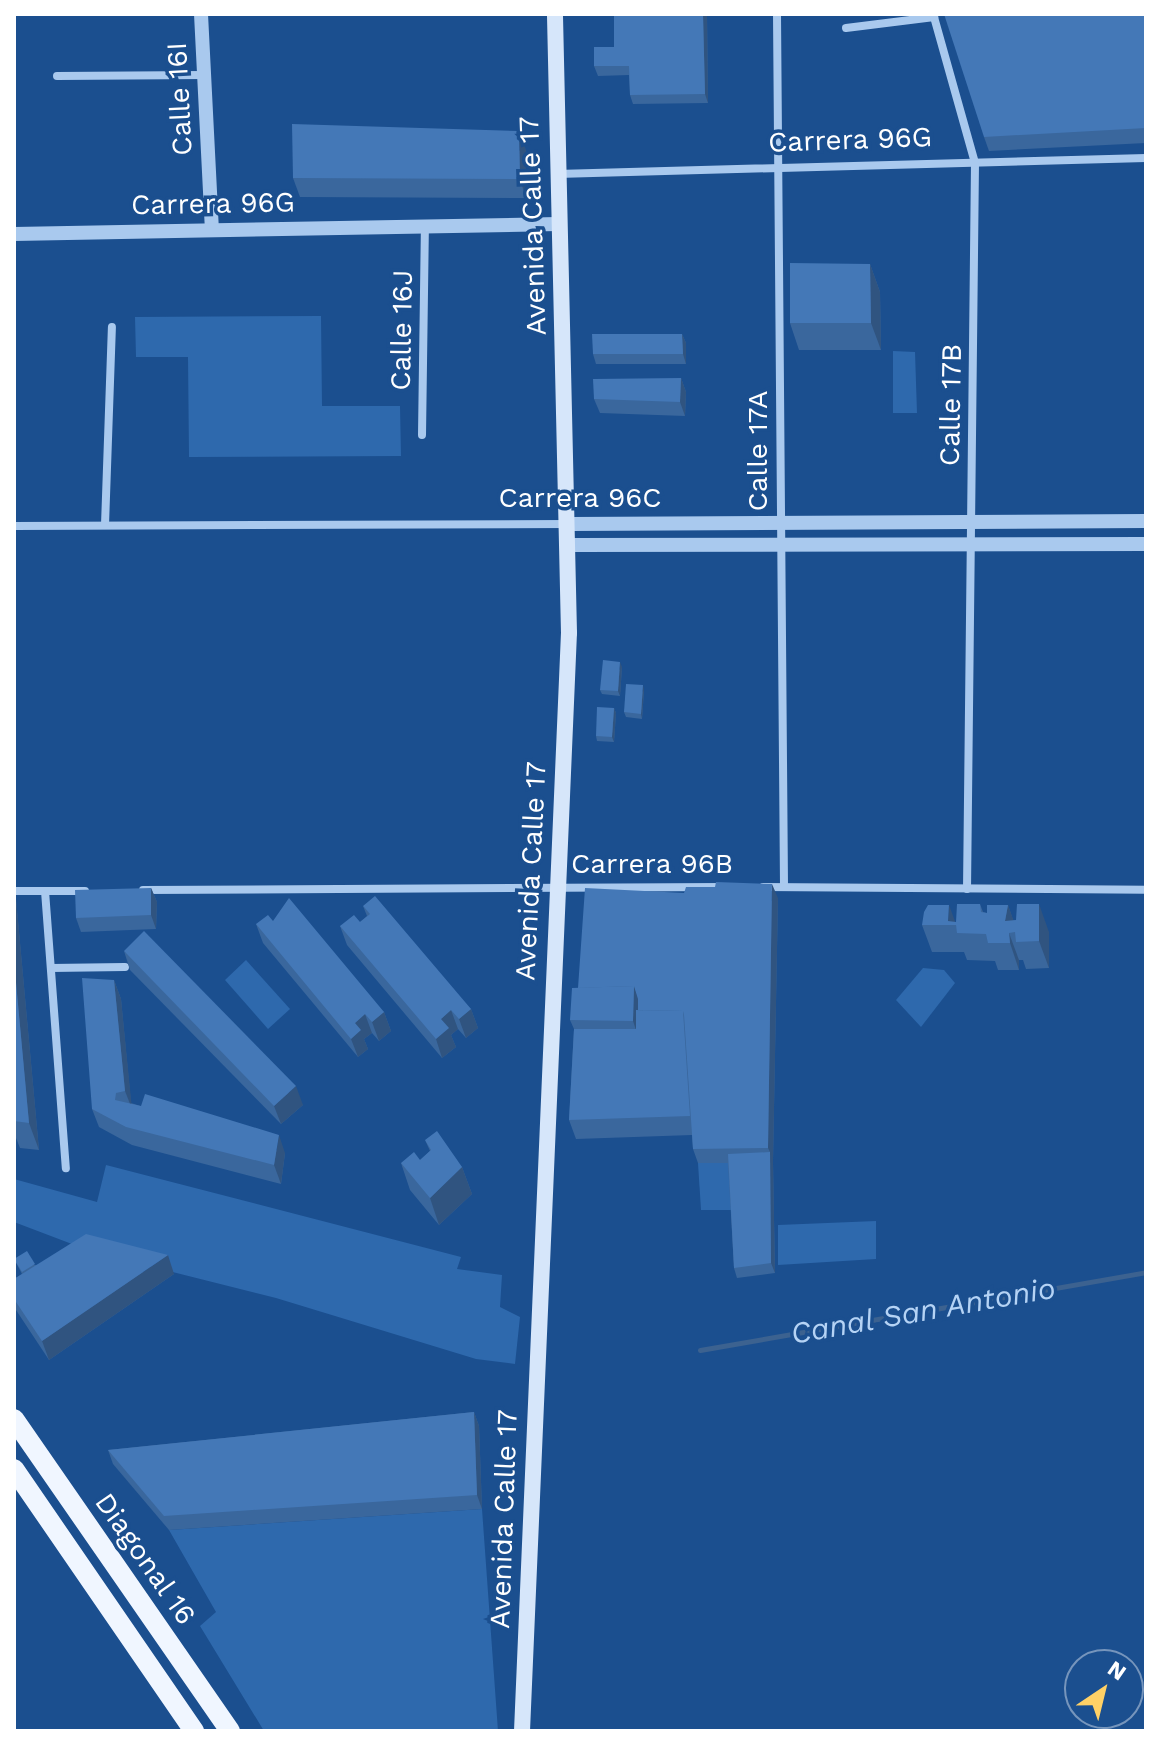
<!DOCTYPE html>
<html>
<head>
<meta charset="utf-8">
<style>
	body { margin:0 }
	#map { position:relative; width:1160px; height:1745px; overflow:hidden; background:#1b4f8f; font-family:"Work Sans",sans-serif }
	div>[style] { position:absolute }
	.green>* { inset:0; background:#2e69ad }
	.stream>* { height:5px; margin:-2.5px; padding:0 2.5px; transform-origin:2.5px; border-radius:2.5px; background:#3c6290 }
	.minor>* { height:8px; margin:-4px; padding:0 4px; transform-origin:4px; border-radius:4px; background:#a9c9ee }
	.tertiary>* { height:14px; margin:-7px; padding:0 7px; transform-origin:7px; border-radius:7px; background:#a9c9ee }
	.secondary>* { height:16px; margin:-8px; padding:0 8px; transform-origin:8px; border-radius:8px; background:#d6e6fa }
	.primary>* { height:20px; margin:-10px; padding:0 10px; transform-origin:10px; border-radius:10px; background:#f0f6ff }
	.wall>* { inset:0; background:#3a679d }
	.shaded-wall>* { inset:0; background:#305480 }
	.building>* { inset:0; background:#4478b7 }
	span { translate:-50% -50%; white-space:nowrap; text-align:center; line-height:1.15; -webkit-text-stroke:7px #1b4f8f; paint-order:stroke }
	.street-label { font-size:28px; color:#fff }
	.water-label { font-size:30px; color:#b5d3f5; font-style:italic }
	.frame { position:absolute; inset:0; border:16px solid #fff; pointer-events:none }
	.north { position:absolute; left:1064px; top:1649px; width:80px; height:80px; box-sizing:border-box; background:#1b4f8f; border:2px solid #7695bc; border-radius:50%; rotate:35deg; font-size:22px; font-weight:700; line-height:32px; text-align:center; color:#fff }
	.north::after { content:''; display:block; margin:auto; width:28px; height:36px; background:#ffd166; clip-path:polygon(50% 0,100% 100%,50% 72%,0 100%) }
</style>
</head>
<body>
<div id="map">
	<div class="green">
		<i style="clip-path:polygon(321px 316px,322px 406px,400px 406px,401px 456px,189px 457px,188px 357px,136px 357px,135px 317px)"></i>
		<i style="clip-path:polygon(893px 351px,915px 352px,917px 413px,893px 413px)"></i>
		<i style="clip-path:polygon(246px 960px,290px 1009px,268px 1029px,225px 980px)"></i>
		<i style="clip-path:polygon(923px 968px,944px 970px,955px 983px,921px 1027px,896px 1000px)"></i>
		<i style="clip-path:polygon(698px 1163px,731px 1163px,733px 1210px,701px 1210px)"></i>
		<i style="clip-path:polygon(106px 1165px,461px 1257px,457px 1269px,502px 1275px,500px 1307px,520px 1317px,515px 1364px,476px 1359px,276px 1298px,93px 1252px,14px 1222px,14px 1179px,97px 1202px)"></i>
		<i style="clip-path:polygon(876px 1221px,876px 1259px,778px 1265px,778px 1225px)"></i>
		<i style="clip-path:polygon(482px 1509px,498px 1731px,264px 1731px,200px 1626px,216px 1612px,169px 1530px)"></i>
	</div>
	<div class="stream">
		<i style="left:700px;top:1350px;width:453px;rotate:-9.9deg"></i>
	</div>
	<div class="minor">
		<i style="left:777px;top:14px;width:873px;rotate:89.54deg"></i>
		<i style="left:846px;top:28px;width:89px;rotate:-7.1deg"></i>
		<i style="left:934px;top:17px;width:152px;rotate:74.3deg"></i>
		<i style="left:975px;top:163px;width:726px;rotate:90.63deg"></i>
		<i style="left:57px;top:76px;width:147px;rotate:-0.4deg"></i>
		<i style="left:557px;top:174px;width:589px;rotate:-1.56deg"></i>
		<i style="left:422px;top:435px;width:209px;rotate:-89.2deg"></i>
		<i style="left:105px;top:525px;width:198px;rotate:-88deg"></i>
		<i style="left:14px;top:526px;width:555px;rotate:-0.21deg"></i>
		<i style="left:763px;top:887px;width:383px;rotate:0.4deg"></i>
		<i style="left:143px;top:890px;width:582px;rotate:-0.3deg"></i>
		<i style="left:14px;top:891px;width:71px"></i>
		<i style="left:45px;top:891px;width:278px;rotate:85.7deg"></i>
		<i style="left:51px;top:968px;width:74px;rotate:-0.8deg"></i>
	</div>
	<div class="tertiary">
		<i style="left:201px;top:14px;width:216px;rotate:87.1deg"></i>
		<i style="left:14px;top:234px;width:544px;rotate:-1.05deg"></i>
		<i style="left:570px;top:524px;width:576px;rotate:-0.3deg"></i>
		<i style="left:570px;top:545px;width:576px;rotate:-0.1deg"></i>
	</div>
	<div class="secondary">
		<i style="left:522px;top:1731px;width:1099px;rotate:-87.55deg"></i>
		<i style="left:569px;top:633px;width:619px;rotate:-91.3deg"></i>
	</div>
	<div class="primary">
		<i style="left:14px;top:1419px;width:379px;rotate:55.3deg"></i>
		<i style="left:14px;top:1469px;width:318px;rotate:55.5deg"></i>
	</div>
	<div class="wall">
		<i style="clip-path:polygon(614px 14px,707px 14px,708px 103px,633px 104px,630px 95px,629px 75px,598px 76px,594px 66px,614px 47px)"></i>
		<i style="clip-path:polygon(1146px 14px,1146px 143px,989px 151px,984px 137px)"></i>
		<i style="clip-path:polygon(526px 150px,526px 198px,300px 197px,293px 178px)"></i>
		<i style="clip-path:polygon(870px 264px,880px 292px,881px 350px,799px 350px,790px 323px)"></i>
		<i style="clip-path:polygon(682px 334px,686px 343px,686px 364px,596px 364px,593px 354px)"></i>
		<i style="clip-path:polygon(681px 378px,686px 392px,685px 416px,600px 413px,594px 399px)"></i>
		<i style="clip-path:polygon(622px 667px,620px 696px,602px 694px,600px 690px)"></i>
		<i style="clip-path:polygon(644px 690px,642px 719px,626px 717px,624px 712px)"></i>
		<i style="clip-path:polygon(614px 708px,616px 713px,614px 742px,597px 741px,596px 736px)"></i>
		<i style="clip-path:polygon(151px 888px,157px 902px,156px 929px,81px 932px,76px 918px)"></i>
		<i style="clip-path:polygon(14px 894px,16px 899px,39px 1150px,20px 1148px,14px 1133px)"></i>
		<i style="clip-path:polygon(778px 898px,773px 1162px,775px 1273px,737px 1278px,734px 1268px,728px 1163px,698px 1163px,693px 1149px,692px 1135px,576px 1139px,569px 1120px,574px 1029px,570px 1020px,578px 988px)"></i>
		<i style="clip-path:polygon(980px 904px,983px 912px,987px 913px,1008px 905px,1013px 920px,1049px 932px,1049px 968px,1026px 969px,1023px 960px,1019px 960px,1019px 970px,998px 970px,995px 961px,967px 960px,964px 952px,932px 952px,922px 925px,956px 922px)"></i>
		<i style="clip-path:polygon(363px 906px,471px 1009px,478px 1028px,466px 1038px,458px 1029px,451px 1035px,456px 1047px,442px 1058px,347px 945px,340px 926px,360px 922px,367px 916px)"></i>
		<i style="clip-path:polygon(273px 921px,384px 1012px,391px 1031px,379px 1041px,372px 1033px,364px 1039px,368px 1049px,358px 1057px,263px 943px,256px 924px)"></i>
		<i style="clip-path:polygon(124px 951px,303px 1105px,281px 1124px,130px 970px)"></i>
		<i style="clip-path:polygon(114px 980px,121px 999px,131px 1103px,285px 1153px,281px 1184px,132px 1145px,99px 1127px,92px 1109px)"></i>
		<i style="clip-path:polygon(425px 1140px,462px 1167px,472px 1194px,439px 1225px,410px 1190px,401px 1163px,420px 1160px,430px 1151px)"></i>
		<i style="clip-path:polygon(14px 1259px,35px 1265px,174px 1274px,49px 1360px,14px 1307px,14px 1279px,22px 1274px)"></i>
		<i style="clip-path:polygon(474px 1412px,479px 1426px,482px 1509px,169px 1530px,113px 1464px,108px 1450px)"></i>
	</div>
	<div class="shaded-wall">
		<i style="clip-path:polygon(703px 14px,707px 14px,708px 103px,705px 94px)"></i>
		<i style="clip-path:polygon(519px 131px,526px 150px,526px 198px,520px 179px)"></i>
		<i style="clip-path:polygon(870px 264px,880px 292px,881px 350px,871px 323px)"></i>
		<i style="clip-path:polygon(682px 334px,686px 343px,686px 364px,683px 354px)"></i>
		<i style="clip-path:polygon(681px 378px,686px 392px,685px 416px,680px 402px)"></i>
		<i style="clip-path:polygon(620px 662px,622px 667px,620px 696px,618px 691px)"></i>
		<i style="clip-path:polygon(643px 685px,644px 690px,642px 719px,641px 714px)"></i>
		<i style="clip-path:polygon(614px 708px,616px 713px,614px 742px,612px 737px)"></i>
		<i style="clip-path:polygon(772px 884px,778px 898px,773px 1162px,775px 1273px,771px 1263px,770px 1152px,768px 1148px)"></i>
		<i style="clip-path:polygon(151px 888px,157px 902px,156px 929px,151px 915px)"></i>
		<i style="clip-path:polygon(14px 894px,16px 899px,39px 1150px,29px 1123px,14px 961px)"></i>
		<i style="clip-path:polygon(1039px 904px,1049px 932px,1049px 968px,1039px 941px)"></i>
		<i style="clip-path:polygon(949px 905px,959px 932px,956px 925px,948px 921px)"></i>
		<i style="clip-path:polygon(1008px 905px,1018px 933px,1015px 932px,1005px 921px)"></i>
		<i style="clip-path:polygon(1009px 933px,1019px 960px,1019px 970px,1010px 943px)"></i>
		<i style="clip-path:polygon(114px 980px,121px 999px,132px 1109px,125px 1091px)"></i>
		<i style="clip-path:polygon(634px 986px,644px 1013px,642px 1048px,633px 1021px)"></i>
		<i style="clip-path:polygon(471px 1009px,478px 1028px,466px 1038px,459px 1019px)"></i>
		<i style="clip-path:polygon(451px 1010px,458px 1029px,451px 1035px,456px 1047px,442px 1058px,436px 1039px,441px 1019px)"></i>
		<i style="clip-path:polygon(384px 1012px,391px 1031px,379px 1041px,372px 1022px)"></i>
		<i style="clip-path:polygon(365px 1014px,372px 1033px,364px 1039px,368px 1049px,358px 1057px,351px 1039px,355px 1023px)"></i>
		<i style="clip-path:polygon(296px 1086px,303px 1105px,281px 1124px,274px 1106px)"></i>
		<i style="clip-path:polygon(279px 1135px,285px 1153px,281px 1184px,274px 1165px)"></i>
		<i style="clip-path:polygon(462px 1167px,472px 1194px,439px 1225px,430px 1198px)"></i>
		<i style="clip-path:polygon(168px 1255px,174px 1274px,49px 1360px,42px 1341px)"></i>
		<i style="clip-path:polygon(474px 1412px,479px 1426px,482px 1509px,477px 1495px)"></i>
	</div>
	<div class="building">
		<i style="clip-path:polygon(614px 14px,703px 14px,705px 94px,630px 95px,629px 66px,594px 66px,594px 47px,614px 47px)"></i>
		<i style="clip-path:polygon(944px 14px,1146px 14px,1146px 128px,984px 137px)"></i>
		<i style="clip-path:polygon(292px 124px,519px 131px,520px 179px,293px 178px)"></i>
		<i style="clip-path:polygon(790px 263px,870px 264px,871px 323px,790px 323px)"></i>
		<i style="clip-path:polygon(592px 334px,682px 334px,683px 354px,593px 354px)"></i>
		<i style="clip-path:polygon(681px 378px,680px 402px,594px 399px,593px 379px)"></i>
		<i style="clip-path:polygon(603px 660px,620px 662px,618px 691px,600px 690px)"></i>
		<i style="clip-path:polygon(626px 684px,643px 685px,641px 714px,624px 712px)"></i>
		<i style="clip-path:polygon(597px 707px,614px 708px,612px 737px,596px 736px)"></i>
		<i style="clip-path:polygon(716px 882px,772px 884px,768px 1148px,693px 1149px,684px 1015px,683px 1011px,638px 1010px,638px 999px,634px 986px,578px 988px,585px 888px,684px 893px,686px 887px,715px 887px)"></i>
		<i style="clip-path:polygon(151px 888px,151px 915px,76px 918px,75px 890px)"></i>
		<i style="clip-path:polygon(375px 896px,471px 1009px,459px 1019px,451px 1010px,441px 1019px,449px 1028px,436px 1039px,340px 926px,354px 915px,360px 922px,370px 914px,363px 906px)"></i>
		<i style="clip-path:polygon(289px 898px,384px 1012px,372px 1022px,365px 1014px,355px 1023px,361px 1030px,351px 1039px,256px 924px,268px 915px,273px 921px)"></i>
		<i style="clip-path:polygon(957px 904px,980px 904px,981px 912px,987px 913px,987px 905px,1008px 905px,1005px 921px,1016px 920px,1017px 904px,1039px 904px,1039px 941px,1016px 942px,1015px 932px,1009px 933px,1010px 943px,988px 943px,986px 934px,957px 933px,956px 925px,922px 925px,924px 912px,928px 905px,949px 905px,948px 921px,956px 922px)"></i>
		<i style="clip-path:polygon(144px 931px,296px 1086px,274px 1106px,124px 951px)"></i>
		<i style="clip-path:polygon(14px 961px,29px 1123px,14px 1121px)"></i>
		<i style="clip-path:polygon(82px 978px,114px 980px,125px 1091px,116px 1093px,115px 1100px,141px 1106px,145px 1094px,279px 1135px,274px 1165px,126px 1127px,92px 1109px)"></i>
		<i style="clip-path:polygon(634px 986px,633px 1021px,570px 1020px,572px 988px)"></i>
		<i style="clip-path:polygon(636px 1010px,683px 1011px,690px 1116px,569px 1120px,574px 1029px,636px 1029px)"></i>
		<i style="clip-path:polygon(437px 1131px,462px 1167px,430px 1198px,401px 1163px,414px 1152px,420px 1160px,431px 1150px,425px 1140px)"></i>
		<i style="clip-path:polygon(770px 1152px,771px 1263px,734px 1268px,728px 1154px)"></i>
		<i style="clip-path:polygon(86px 1234px,168px 1255px,42px 1341px,14px 1299px,14px 1279px)"></i>
		<i style="clip-path:polygon(27px 1251px,35px 1264px,22px 1272px,14px 1259px)"></i>
		<i style="clip-path:polygon(474px 1412px,477px 1495px,164px 1516px,108px 1450px)"></i>
	</div>
	<div class="street-label">
		<span style="left:180px;top:99px;rotate:-93deg">Calle 16I</span>
		<span style="left:850px;top:140px;rotate:-2deg">Carrera 96G</span>
		<span style="left:213px;top:204px;rotate:-1deg">Carrera 96G</span>
		<span style="left:533px;top:226px;rotate:-92deg">Avenida Calle 17</span>
		<span style="left:402px;top:330px;rotate:-89deg">Calle 16J</span>
		<span style="left:951px;top:405px;rotate:-89deg">Calle 17B</span>
		<span style="left:758px;top:451px;rotate:-90deg">Calle 17A</span>
		<span style="left:580px;top:498px">Carrera 96C</span>
		<span style="left:652px;top:864px">Carrera 96B</span>
		<span style="left:531px;top:871px;rotate:-87deg">Avenida Calle 17</span>
		<span style="left:504px;top:1519px;rotate:-88deg">Avenida Calle 17</span>
		<span style="left:145px;top:1559px;rotate:55deg">Diagonal 16</span>
	</div>
	<div class="water-label">
		<span style="left:923px;top:1311px;rotate:-10deg">Canal San Antonio</span>
	</div>
	<div class="frame"></div>
	<div class="north">N</div>
</div>
</body>
</html>
